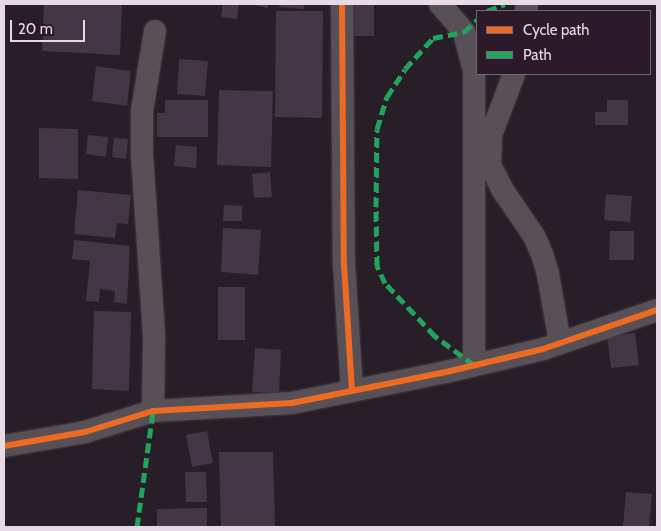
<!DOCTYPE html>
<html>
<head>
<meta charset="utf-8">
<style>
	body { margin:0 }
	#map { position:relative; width:661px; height:531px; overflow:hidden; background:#281e28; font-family:Cabin,sans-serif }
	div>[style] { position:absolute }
	.building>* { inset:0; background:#433645 }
	.roads { filter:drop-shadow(0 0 1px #433b43) drop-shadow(0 0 1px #433b43) }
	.street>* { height:22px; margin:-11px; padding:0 11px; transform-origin:11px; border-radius:11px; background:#585057 }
	.quiet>* { height:5px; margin-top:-2.5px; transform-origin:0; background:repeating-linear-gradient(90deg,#20a55d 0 10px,transparent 0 15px) }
	.cycleway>* { height:6px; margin:-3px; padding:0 3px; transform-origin:3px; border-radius:3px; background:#ed6a23 }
	span { translate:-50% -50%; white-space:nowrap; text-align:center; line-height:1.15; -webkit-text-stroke:4px #2c1a2b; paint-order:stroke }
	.frame { position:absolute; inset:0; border:5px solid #e7dae5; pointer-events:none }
	.legend { position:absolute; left:476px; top:10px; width:175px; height:65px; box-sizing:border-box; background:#2c1a2b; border:1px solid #776775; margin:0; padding:6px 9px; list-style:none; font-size:15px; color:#e7dae5 }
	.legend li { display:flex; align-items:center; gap:10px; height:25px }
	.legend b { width:25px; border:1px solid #776775 }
	.scale { position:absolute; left:10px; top:20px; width:75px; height:22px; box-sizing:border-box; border:2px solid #e7dae5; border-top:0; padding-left:6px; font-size:15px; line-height:18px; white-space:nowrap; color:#e7dae5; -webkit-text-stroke:4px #2c1a2b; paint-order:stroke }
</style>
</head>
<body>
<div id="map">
	<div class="building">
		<i style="clip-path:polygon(44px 4px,122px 4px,120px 55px,42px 51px)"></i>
		<i style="clip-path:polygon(223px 4px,239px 4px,237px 19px,221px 17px)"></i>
		<i style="clip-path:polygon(248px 4px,268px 4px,268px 8px)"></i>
		<i style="clip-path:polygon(280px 4px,304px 4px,304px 9px,279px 7px)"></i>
		<i style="clip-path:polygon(352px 4px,374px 4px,374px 36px,352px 36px)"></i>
		<i style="clip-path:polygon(276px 11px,323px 11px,322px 118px,275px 117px)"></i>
		<i style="clip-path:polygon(179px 59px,208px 61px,205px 96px,177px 94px)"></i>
		<i style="clip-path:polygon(96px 66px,131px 71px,127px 106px,92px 101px)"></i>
		<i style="clip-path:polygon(219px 90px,273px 91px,271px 167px,217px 165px)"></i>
		<i style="clip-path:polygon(165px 100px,208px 100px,208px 137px,157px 137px,157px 113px,165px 113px)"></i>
		<i style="clip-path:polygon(607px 100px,628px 100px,628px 125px,595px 125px,595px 112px,607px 112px)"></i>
		<i style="clip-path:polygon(39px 128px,78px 129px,78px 179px,39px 178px)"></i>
		<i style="clip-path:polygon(88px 135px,108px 137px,106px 157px,86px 154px)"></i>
		<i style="clip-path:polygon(114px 138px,128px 139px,126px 159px,112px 157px)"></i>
		<i style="clip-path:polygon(176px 145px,197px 147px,196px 168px,174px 166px)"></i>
		<i style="clip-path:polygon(270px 172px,272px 197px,254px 198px,252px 174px)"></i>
		<i style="clip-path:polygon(78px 190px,131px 195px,128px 224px,117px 223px,115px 238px,74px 234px)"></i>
		<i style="clip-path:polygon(606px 194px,632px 196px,630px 222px,604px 220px)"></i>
		<i style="clip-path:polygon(224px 205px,242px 206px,242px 221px,223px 221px)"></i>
		<i style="clip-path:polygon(223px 228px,261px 230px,258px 275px,221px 272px)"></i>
		<i style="clip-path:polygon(610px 231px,634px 231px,634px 260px,609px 260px)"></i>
		<i style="clip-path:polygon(74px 240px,130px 246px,127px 304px,114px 302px,115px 291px,100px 289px,99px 302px,86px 301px,90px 261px,72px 259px)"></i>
		<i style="clip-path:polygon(218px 287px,245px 287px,245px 340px,218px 340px)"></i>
		<i style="clip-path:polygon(94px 311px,131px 312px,129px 391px,92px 389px)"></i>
		<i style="clip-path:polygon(635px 333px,639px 365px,611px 368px,607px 336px)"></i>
		<i style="clip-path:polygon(255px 348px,281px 350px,279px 393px,252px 392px)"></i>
		<i style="clip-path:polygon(207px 431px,213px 463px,192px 467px,186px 435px)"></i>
		<i style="clip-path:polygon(219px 452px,273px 452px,275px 527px,221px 527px)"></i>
		<i style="clip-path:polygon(185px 472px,206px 472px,207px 502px,186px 502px)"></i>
		<i style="clip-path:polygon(626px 492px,652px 494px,649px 527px,623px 527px)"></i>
		<i style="clip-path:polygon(207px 508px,207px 527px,157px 527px,157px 509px)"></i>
	</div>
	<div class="roads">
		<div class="street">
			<i style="left:342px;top:4px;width:260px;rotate:89.6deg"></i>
			<i style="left:344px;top:264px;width:126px;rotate:86.4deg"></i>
			<i style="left:440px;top:4px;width:37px;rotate:49deg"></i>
			<i style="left:464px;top:32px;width:40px;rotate:75.6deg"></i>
			<i style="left:474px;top:71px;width:294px;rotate:90deg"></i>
			<i style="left:526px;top:11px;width:7px;rotate:-82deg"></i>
			<i style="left:514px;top:74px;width:65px;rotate:110.7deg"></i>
			<i style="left:491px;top:135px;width:30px;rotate:92deg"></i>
			<i style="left:490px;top:165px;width:27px;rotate:63deg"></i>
			<i style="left:502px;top:189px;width:57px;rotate:55.8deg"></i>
			<i style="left:534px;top:236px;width:20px;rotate:66deg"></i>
			<i style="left:542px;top:254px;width:21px;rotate:73deg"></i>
			<i style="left:548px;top:274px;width:70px;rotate:80.1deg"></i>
			<i style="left:153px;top:411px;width:76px;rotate:-89.2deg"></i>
			<i style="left:154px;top:335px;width:182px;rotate:-93.8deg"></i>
			<i style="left:142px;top:153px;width:42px;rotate:-90deg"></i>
			<i style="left:142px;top:111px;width:81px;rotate:-80.8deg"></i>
			<i style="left:4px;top:446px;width:82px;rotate:-9.8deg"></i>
			<i style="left:85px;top:432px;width:71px;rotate:-17.2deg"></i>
			<i style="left:153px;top:411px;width:139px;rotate:-3.3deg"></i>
			<i style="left:292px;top:403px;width:157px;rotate:-11.4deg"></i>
			<i style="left:446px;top:372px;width:100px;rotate:-13.3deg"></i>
			<i style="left:543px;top:349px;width:120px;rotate:-18.9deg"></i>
		</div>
	</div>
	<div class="quiet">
		<i style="left:487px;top:11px;width:19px;rotate:-21deg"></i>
		<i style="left:474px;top:365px;width:49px;rotate:-143.4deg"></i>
		<i style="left:435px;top:336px;width:73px;rotate:-133.3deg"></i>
		<i style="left:385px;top:283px;width:19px;rotate:-115deg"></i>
		<i style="left:377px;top:266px;width:59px;rotate:-91deg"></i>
		<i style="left:376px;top:207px;width:78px;rotate:-89.3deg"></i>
		<i style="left:377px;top:129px;width:34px;rotate:-73deg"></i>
		<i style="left:387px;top:97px;width:33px;rotate:-57deg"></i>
		<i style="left:405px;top:69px;width:42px;rotate:-47.9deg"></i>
		<i style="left:433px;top:38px;width:32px;rotate:-11deg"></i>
		<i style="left:464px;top:32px;width:18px;rotate:-43deg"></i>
		<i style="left:137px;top:527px;width:117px;rotate:-82.1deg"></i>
	</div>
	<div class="cycleway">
		<i style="left:342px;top:4px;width:260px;rotate:89.6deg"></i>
		<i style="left:344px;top:264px;width:126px;rotate:86.4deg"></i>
		<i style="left:4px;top:446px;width:82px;rotate:-9.8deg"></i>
		<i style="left:85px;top:432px;width:71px;rotate:-17.2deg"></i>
		<i style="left:153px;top:411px;width:139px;rotate:-3.3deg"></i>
		<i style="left:292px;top:403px;width:157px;rotate:-11.4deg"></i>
		<i style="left:446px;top:372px;width:100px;rotate:-13.3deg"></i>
		<i style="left:543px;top:349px;width:120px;rotate:-18.9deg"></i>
	</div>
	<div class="frame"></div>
	<ul class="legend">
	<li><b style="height:6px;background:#ed6a23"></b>Cycle path</li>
	<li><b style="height:6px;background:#20a55d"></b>Path</li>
	</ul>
	<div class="scale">20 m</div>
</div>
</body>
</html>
